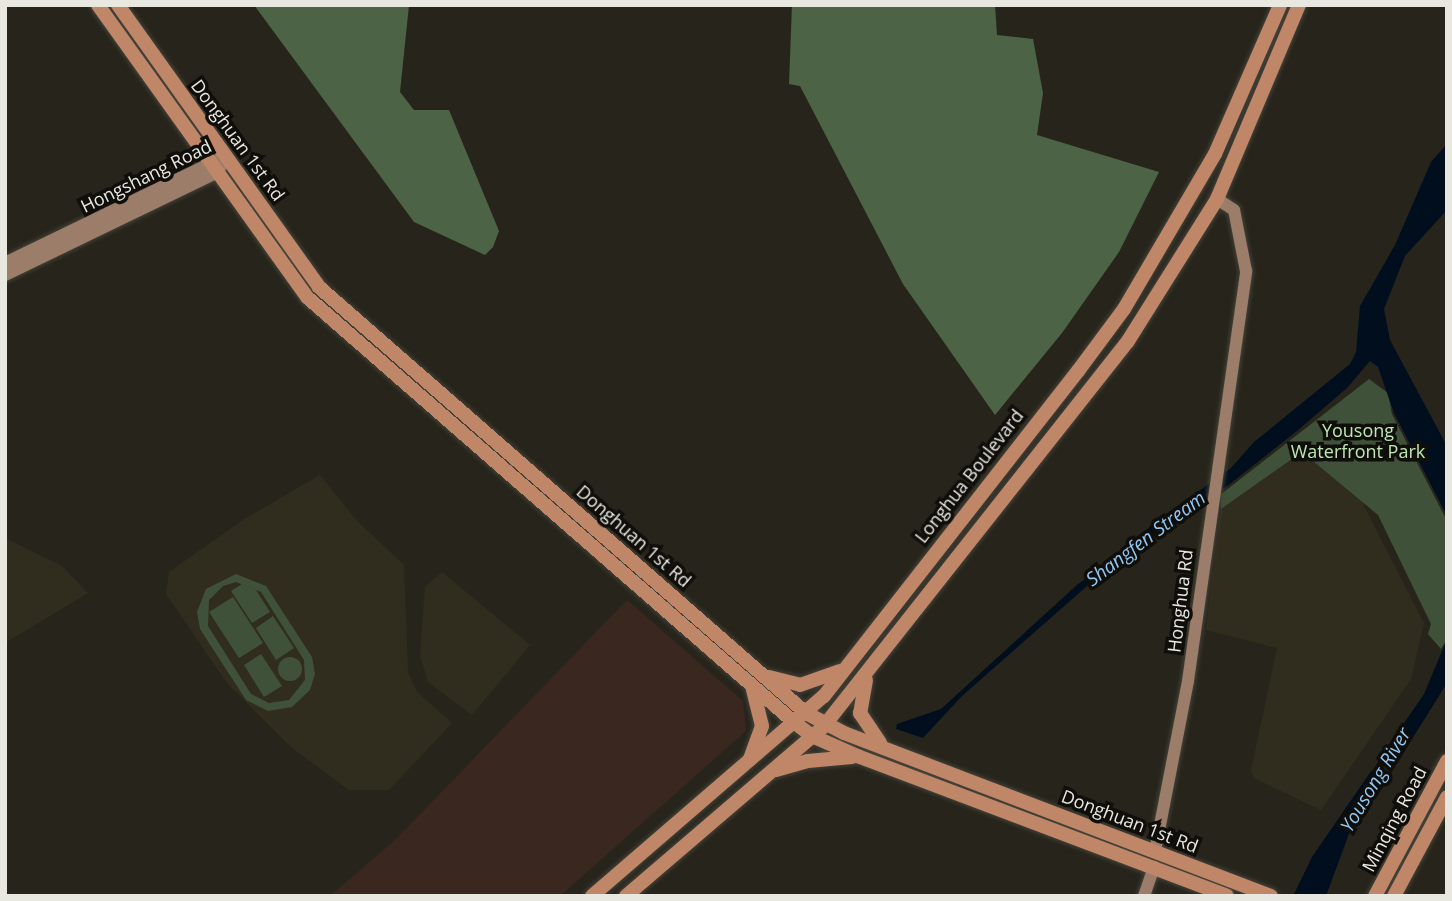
<!DOCTYPE html>
<html>
<head>
<meta charset="utf-8">
<style>
	body { margin:0 }
	#map { position:relative; width:1452px; height:901px; overflow:hidden; background:#27251b; font-family:"Open Sans",sans-serif }
	div>[style] { position:absolute }
	.commercial>* { inset:0; background:#392720 }
	.built>* { inset:0; background:#312d1e }
	.green>* { inset:0; background:#3f5139 }
	.round { border-radius:50% }
	.forest>* { inset:0; background:#4c6445 }
	.water>* { inset:0; background:#000e1e }
	.pier>* { inset:0; background:#27251b }
	.roads { filter:drop-shadow(0 0 2px #44423a) drop-shadow(0 0 2px #44423a) }
	.secondary>* { height:12px; margin:-6px; padding:0 6px; transform-origin:6px; border-radius:6px; background:#9b7d69 }
	.primary>* { height:14px; margin:-7px; padding:0 7px; transform-origin:7px; border-radius:7px; background:#c08668 }
	span { translate:-50% -50%; white-space:nowrap; text-align:center; line-height:1.15; -webkit-text-stroke:7px #0f0e0a; paint-order:stroke }
	.street-label { font-size:18px; color:#e8e7e0 }
	.park-label { font-size:18px; color:#bee8b0 }
	.water-label { font-size:19px; color:#91c8f5; font-style:italic }
	.frame { position:absolute; inset:0; border:7px solid #e8e7e0; pointer-events:none }
</style>
</head>
<body>
<div id="map">
	<div class="commercial">
		<i style="clip-path:polygon(627px 600px,743px 701px,746px 731px,560px 896px,330px 896px,395px 840px)"></i>
	</div>
	<div class="built">
		<i style="clip-path:polygon(1302px 452px,1362px 502px,1424px 623px,1411px 679px,1321px 810px,1254px 778px,1251px 771px,1277px 648px,1206px 630px,1221px 509px)"></i>
		<i style="clip-path:polygon(320px 475px,356px 520px,404px 565px,408px 672px,417px 692px,452px 723px,389px 790px,349px 790px,291px 747px,227px 683px,166px 594px,169px 572px,243px 520px)"></i>
		<i style="clip-path:polygon(5px 538px,62px 566px,88px 593px,5px 643px)"></i>
		<i style="clip-path:polygon(442px 572px,530px 645px,472px 715px,428px 682px,420px 655px,425px 587px)"></i>
	</div>
	<div class="green">
		<i style="clip-path:polygon(1369px 379px,1388px 393px,1392px 414px,1447px 521px,1447px 639px,1441px 649px,1428px 634px,1431px 624px,1378px 515px,1302px 452px,1221px 509px,1220px 495px)"></i>
		<i style="clip-path:polygon(evenodd,236px 574px,266px 586px,312px 657px,315px 674px,310px 690px,292px 707px,268px 711px,246px 700px,200px 629px,197px 612px,206px 589px,236px 574px,236px 582px,261px 592px,304px 660px,305px 680px,289px 700px,269px 703px,251px 694px,208px 626px,209px 600px,223px 586px,236px 582px)"></i>
		<i style="clip-path:polygon(242px 584px,256px 590px,270px 612px,252px 623px,231px 591px)"></i>
		<i style="clip-path:polygon(233px 597px,263px 643px,239px 658px,209px 612px)"></i>
		<i style="clip-path:polygon(273px 616px,294px 648px,276px 660px,256px 628px)"></i>
		<i style="clip-path:polygon(261px 654px,282px 686px,264px 697px,244px 665px)"></i>
		<i class="round" style="left:278px;top:657px;width:24px;height:24px"></i>
	</div>
	<div class="forest">
		<i style="clip-path:polygon(254px 5px,409px 5px,400px 92px,414px 110px,449px 110px,499px 231px,493px 247px,485px 255px,414px 222px)"></i>
		<i style="clip-path:polygon(792px 5px,995px 5px,997px 35px,1033px 39px,1043px 93px,1037px 135px,1159px 172px,1119px 252px,1062px 333px,995px 415px,903px 284px,800px 86px,789px 84px)"></i>
	</div>
	<div class="water">
		<i style="clip-path:polygon(1447px 144px,1447px 210px,1405px 256px,1384px 309px,1390px 340px,1447px 446px,1447px 516px,1394px 413px,1378px 367px,1370px 361px,1347px 388px,1297px 431px,1230px 484px,1148px 537px,1116px 569px,1095px 579px,962px 696px,923px 738px,896px 729px,897px 724px,941px 709px,1078px 584px,1128px 550px,1152px 524px,1230px 469px,1254px 442px,1350px 364px,1356px 352px,1360px 306px,1395px 245px,1431px 162px)"></i>
		<i style="clip-path:polygon(1447px 639px,1447px 683px,1399px 760px,1356px 815px,1326px 896px,1293px 896px,1312px 857px,1424px 694px)"></i>
	</div>
	<div class="pier">
		<i style="clip-path:polygon(1381px 751px,1400px 764px,1385px 780px,1369px 769px)"></i>
	</div>
	<div class="roads">
		<div class="secondary">
			<i style="left:5px;top:263px;width:238px;rotate:-25.9deg"></i>
			<i style="left:5px;top:275px;width:237px;rotate:-25.8deg"></i>
			<i style="left:218px;top:172px;width:18px;rotate:-63deg"></i>
			<i style="left:1155px;top:851px;width:173px;rotate:-79deg"></i>
			<i style="left:1188px;top:681px;width:414px;rotate:-81.9deg"></i>
			<i style="left:1246px;top:271px;width:62px;rotate:-101.1deg"></i>
			<i style="left:1234px;top:210px;width:20px;rotate:-147deg"></i>
			<i style="left:1144px;top:896px;width:31px;rotate:-71deg"></i>
		</div>
		<div class="primary">
			<i style="left:98px;top:5px;width:360px;rotate:54.4deg"></i>
			<i style="left:308px;top:298px;width:646px;rotate:41.11deg"></i>
			<i style="left:795px;top:723px;width:21px;rotate:37deg"></i>
			<i style="left:812px;top:736px;width:52px;rotate:23.6deg"></i>
			<i style="left:860px;top:757px;width:392px;rotate:20.7deg"></i>
			<i style="left:118px;top:5px;width:346px;rotate:54.5deg"></i>
			<i style="left:319px;top:287px;width:647px;rotate:41.18deg"></i>
			<i style="left:806px;top:713px;width:43px;rotate:27.8deg"></i>
			<i style="left:844px;top:733px;width:457px;rotate:20.9deg"></i>
			<i style="left:769px;top:677px;width:32px;rotate:14deg"></i>
			<i style="left:800px;top:685px;width:42px;rotate:-19.3deg"></i>
			<i style="left:866px;top:680px;width:34px;rotate:100deg"></i>
			<i style="left:860px;top:713px;width:36px;rotate:56deg"></i>
			<i style="left:750px;top:759px;width:35px;rotate:-70deg"></i>
			<i style="left:762px;top:726px;width:38px;rotate:-104deg"></i>
			<i style="left:776px;top:770px;width:33px;rotate:-16deg"></i>
			<i style="left:808px;top:761px;width:44px;rotate:-5.2deg"></i>
			<i style="left:592px;top:896px;width:306px;rotate:-40.8deg"></i>
			<i style="left:824px;top:696px;width:412px;rotate:-52deg"></i>
			<i style="left:1078px;top:371px;width:77px;rotate:-53.4deg"></i>
			<i style="left:1124px;top:309px;width:180px;rotate:-59.6deg"></i>
			<i style="left:1215px;top:154px;width:163px;rotate:-66.4deg"></i>
			<i style="left:626px;top:896px;width:261px;rotate:-40.6deg"></i>
			<i style="left:824px;top:726px;width:491px;rotate:-51.7deg"></i>
			<i style="left:1128px;top:341px;width:168px;rotate:-57.9deg"></i>
			<i style="left:1217px;top:199px;width:211px;rotate:-67.1deg"></i>
			<i style="left:1375px;top:896px;width:153px;rotate:-61.9deg"></i>
			<i style="left:1394px;top:896px;width:112px;rotate:-61.8deg"></i>
		</div>
	</div>
	<div class="street-label">
		<span style="left:238px;top:140px;rotate:54deg">Donghuan 1st Rd</span>
		<span style="left:146px;top:176px;rotate:-26deg">Hongshang Road</span>
		<span style="left:969px;top:476px;rotate:-52deg">Longhua Boulevard</span>
		<span style="left:634px;top:536px;rotate:41deg">Donghuan 1st Rd</span>
		<span style="left:1180px;top:601px;rotate:-83deg">Honghua Rd</span>
		<span style="left:1394px;top:819px;rotate:-62deg">Minqing Road</span>
		<span style="left:1130px;top:821px;rotate:21deg">Donghuan 1st Rd</span>
	</div>
	<div class="park-label">
		<span style="left:1358px;top:441px">Yousong<br>Waterfront Park</span>
	</div>
	<div class="water-label">
		<span style="left:1146px;top:539px;rotate:-37deg">Shangfen Stream</span>
		<span style="left:1376px;top:780px;rotate:-59deg">Yousong River</span>
	</div>
	<div class="frame"></div>
</div>
</body>
</html>
